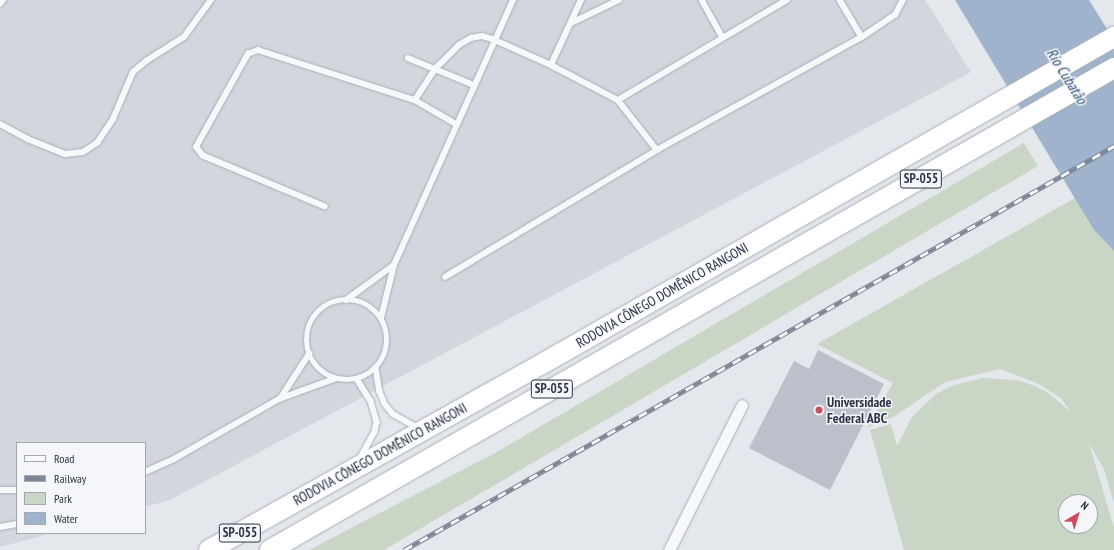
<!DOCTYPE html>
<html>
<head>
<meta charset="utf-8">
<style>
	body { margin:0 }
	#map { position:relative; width:1114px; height:550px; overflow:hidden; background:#e4e7ec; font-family:"PT Sans Narrow",sans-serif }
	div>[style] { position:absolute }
	.built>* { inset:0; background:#d2d6de }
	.green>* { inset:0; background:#c9d6c5 }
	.water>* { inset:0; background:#9fb4cc }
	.building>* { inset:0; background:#bbc0ca }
	.roads { filter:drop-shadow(0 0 1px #a9aeb7) drop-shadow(0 0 1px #a9aeb7) }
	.lane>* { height:5.5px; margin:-2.75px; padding:0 2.75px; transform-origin:2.75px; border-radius:2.75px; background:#f7f8fa }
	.lane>.ring { margin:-2.75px; padding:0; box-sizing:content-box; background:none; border:5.5px solid #f7f8fa; border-radius:50% }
	.street>* { height:11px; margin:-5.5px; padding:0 5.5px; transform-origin:5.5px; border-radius:5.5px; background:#f7f8fa }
	.highway>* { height:20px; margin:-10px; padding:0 10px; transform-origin:10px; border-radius:10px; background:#fff }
	.rail>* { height:4.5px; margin-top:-2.25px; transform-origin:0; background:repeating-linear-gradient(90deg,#f4f6f9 0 9px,#7d8696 0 18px); box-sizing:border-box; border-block:1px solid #7d8696 }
	.dots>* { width:11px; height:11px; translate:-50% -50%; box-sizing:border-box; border:2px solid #f4f6f9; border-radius:50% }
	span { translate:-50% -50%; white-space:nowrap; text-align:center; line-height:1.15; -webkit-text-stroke:3px #f4f6f9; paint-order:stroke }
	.shield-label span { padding:1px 3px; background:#f4f6f9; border:1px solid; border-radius:3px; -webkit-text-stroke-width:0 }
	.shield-label { font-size:13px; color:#2b3445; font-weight:700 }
	.street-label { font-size:14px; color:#2b3445 }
	.poi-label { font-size:14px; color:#2b3445; font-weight:700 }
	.left { translate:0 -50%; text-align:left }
	.water-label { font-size:15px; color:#34527a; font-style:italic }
	.legend { position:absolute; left:16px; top:442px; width:130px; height:92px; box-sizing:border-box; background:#f4f6f9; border:1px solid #a4a8b1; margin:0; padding:5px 7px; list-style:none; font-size:12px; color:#2b3445 }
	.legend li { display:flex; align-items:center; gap:8px; height:20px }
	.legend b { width:20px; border:1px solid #a4a8b1 }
	.north { position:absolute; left:1058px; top:494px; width:40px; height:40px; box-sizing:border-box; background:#f4f6f9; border:1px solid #a4a8b1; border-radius:50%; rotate:38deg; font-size:11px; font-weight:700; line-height:16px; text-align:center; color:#2b3445 }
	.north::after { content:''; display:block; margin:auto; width:14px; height:18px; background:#d1495b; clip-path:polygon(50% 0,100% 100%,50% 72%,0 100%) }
</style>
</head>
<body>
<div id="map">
	<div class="built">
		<i style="clip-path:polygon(0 0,925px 0,971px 72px,170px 500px,145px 507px,145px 443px,17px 443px,17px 533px,52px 533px,0 547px)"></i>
	</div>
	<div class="green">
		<i style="clip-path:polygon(1024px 143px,1038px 166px,384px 550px,309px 550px,495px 453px)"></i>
		<i style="clip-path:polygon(evenodd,1075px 198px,1094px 230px,1114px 251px,1114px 503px,1104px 469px,1089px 443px,1114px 528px,1114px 550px,904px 550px,870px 430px,891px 424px,897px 446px,912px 417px,936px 394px,951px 386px,983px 378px,1016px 380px,1032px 385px,1047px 392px,1071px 412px,1061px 398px,1037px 383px,1000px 369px,945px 382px,895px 416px,867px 428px,893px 383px,817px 344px,1075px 198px,1066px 502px,1090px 502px,1090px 526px,1066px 526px,1066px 502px)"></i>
	</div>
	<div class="water">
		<i style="clip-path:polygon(955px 0,1089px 0,1114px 40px,1114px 251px,1094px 230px)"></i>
	</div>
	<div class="building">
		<i style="clip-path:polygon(818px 350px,884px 384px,830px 490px,749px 448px,794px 361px,809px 369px)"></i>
	</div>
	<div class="roads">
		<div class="lane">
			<i style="left:702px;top:0;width:41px;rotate:60.9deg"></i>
			<i style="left:840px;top:0;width:43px;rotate:59.3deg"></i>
			<i style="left:0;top:4px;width:5px;rotate:-53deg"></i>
			<i style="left:571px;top:23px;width:53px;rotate:-25.6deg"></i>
			<i style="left:408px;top:58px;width:71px;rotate:22.2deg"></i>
			<i style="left:551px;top:65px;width:76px;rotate:27.6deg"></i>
			<i style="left:618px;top:100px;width:63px;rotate:52deg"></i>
			<i style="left:657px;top:150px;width:234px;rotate:-28.9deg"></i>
			<i style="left:862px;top:37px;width:40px;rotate:-34deg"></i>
			<i style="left:895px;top:15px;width:17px;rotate:-62deg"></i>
			<i style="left:415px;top:100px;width:37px;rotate:-57deg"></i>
			<i style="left:435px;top:69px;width:34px;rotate:-45deg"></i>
			<i style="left:459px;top:45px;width:14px;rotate:-30deg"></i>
			<i style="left:471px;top:38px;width:11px;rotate:-10deg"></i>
			<i style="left:482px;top:36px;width:14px;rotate:17deg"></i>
			<i style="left:495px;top:40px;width:61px;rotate:24.1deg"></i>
			<i style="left:551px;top:65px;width:72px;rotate:-65.2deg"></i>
			<i style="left:618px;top:100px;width:196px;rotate:-30.6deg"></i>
			<i style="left:0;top:124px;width:32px;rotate:28deg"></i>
			<i style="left:28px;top:139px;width:40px;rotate:22deg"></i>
			<i style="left:65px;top:154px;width:18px;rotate:-6deg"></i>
			<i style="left:83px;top:152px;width:17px;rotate:-33deg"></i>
			<i style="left:97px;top:143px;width:29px;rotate:-56deg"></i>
			<i style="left:113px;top:119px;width:51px;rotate:-66.9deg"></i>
			<i style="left:133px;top:72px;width:17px;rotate:-40deg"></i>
			<i style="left:146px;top:61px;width:45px;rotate:-32.3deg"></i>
			<i style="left:184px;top:37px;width:46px;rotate:-53.9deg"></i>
			<i style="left:325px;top:207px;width:132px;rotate:-157.3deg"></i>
			<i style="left:203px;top:156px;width:11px;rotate:-128deg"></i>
			<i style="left:196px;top:147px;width:107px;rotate:-60.8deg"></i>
			<i style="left:248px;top:54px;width:11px;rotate:-22deg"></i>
			<i style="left:258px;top:50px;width:165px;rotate:17.7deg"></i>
			<i style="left:415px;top:100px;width:48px;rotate:30.3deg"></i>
			<i style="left:445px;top:277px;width:247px;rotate:-30.9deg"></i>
			<i class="ring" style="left:307px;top:300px;width:74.5px;height:74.5px"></i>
			<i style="left:346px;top:300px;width:59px;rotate:-36.1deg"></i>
			<i style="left:381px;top:318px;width:55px;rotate:-76.2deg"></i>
			<i style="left:394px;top:265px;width:290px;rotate:-65.8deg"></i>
			<i style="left:376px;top:368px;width:24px;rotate:81deg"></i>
			<i style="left:380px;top:392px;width:13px;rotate:67deg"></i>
			<i style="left:385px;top:404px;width:13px;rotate:51deg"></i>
			<i style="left:393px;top:414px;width:29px;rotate:29deg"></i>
			<i style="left:357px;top:379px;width:26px;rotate:58deg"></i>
			<i style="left:371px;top:401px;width:22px;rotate:74deg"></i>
			<i style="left:377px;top:422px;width:10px;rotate:101deg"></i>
			<i style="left:375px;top:432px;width:29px;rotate:119deg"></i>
			<i style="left:280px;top:399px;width:54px;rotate:-57.2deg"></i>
			<i style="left:145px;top:472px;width:32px;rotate:-24deg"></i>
			<i style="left:174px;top:459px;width:121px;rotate:-29.7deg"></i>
			<i style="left:279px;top:399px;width:59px;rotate:-20deg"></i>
			<i style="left:0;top:490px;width:17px"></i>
			<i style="left:0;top:527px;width:17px;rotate:-10deg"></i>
		</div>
		<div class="street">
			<i style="left:669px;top:550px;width:162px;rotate:-63.3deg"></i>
		</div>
		<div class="highway">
			<i style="left:209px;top:550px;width:381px;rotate:-29.2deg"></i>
			<i style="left:542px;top:364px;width:659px;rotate:-29.76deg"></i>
			<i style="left:270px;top:550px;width:972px;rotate:-29.73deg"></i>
		</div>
	</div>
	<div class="rail">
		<i style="left:404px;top:550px;width:817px;rotate:-29.64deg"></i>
	</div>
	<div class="dots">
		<i style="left:819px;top:410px;background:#d1495b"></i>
	</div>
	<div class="shield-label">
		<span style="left:921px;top:179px">SP-055</span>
		<span style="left:552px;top:389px">SP-055</span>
		<span style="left:240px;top:533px">SP-055</span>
	</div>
	<div class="street-label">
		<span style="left:662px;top:295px;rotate:-30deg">RODOVIA CÔNEGO DOMÊNICO RANGONI</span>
		<span style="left:380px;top:454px;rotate:-29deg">RODOVIA CÔNEGO DOMÊNICO RANGONI</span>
	</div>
	<div class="poi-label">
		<span class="left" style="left:827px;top:410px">Universidade<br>Federal ABC</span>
	</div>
	<div class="water-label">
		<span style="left:1067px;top:76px;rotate:58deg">Rio Cubatão</span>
	</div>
	<ul class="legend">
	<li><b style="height:5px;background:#f7f8fa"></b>Road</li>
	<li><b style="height:5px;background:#7d8696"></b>Railway</li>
	<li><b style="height:11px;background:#c9d6c5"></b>Park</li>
	<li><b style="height:11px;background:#9fb4cc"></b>Water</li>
	</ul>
	<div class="north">N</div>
</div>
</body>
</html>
